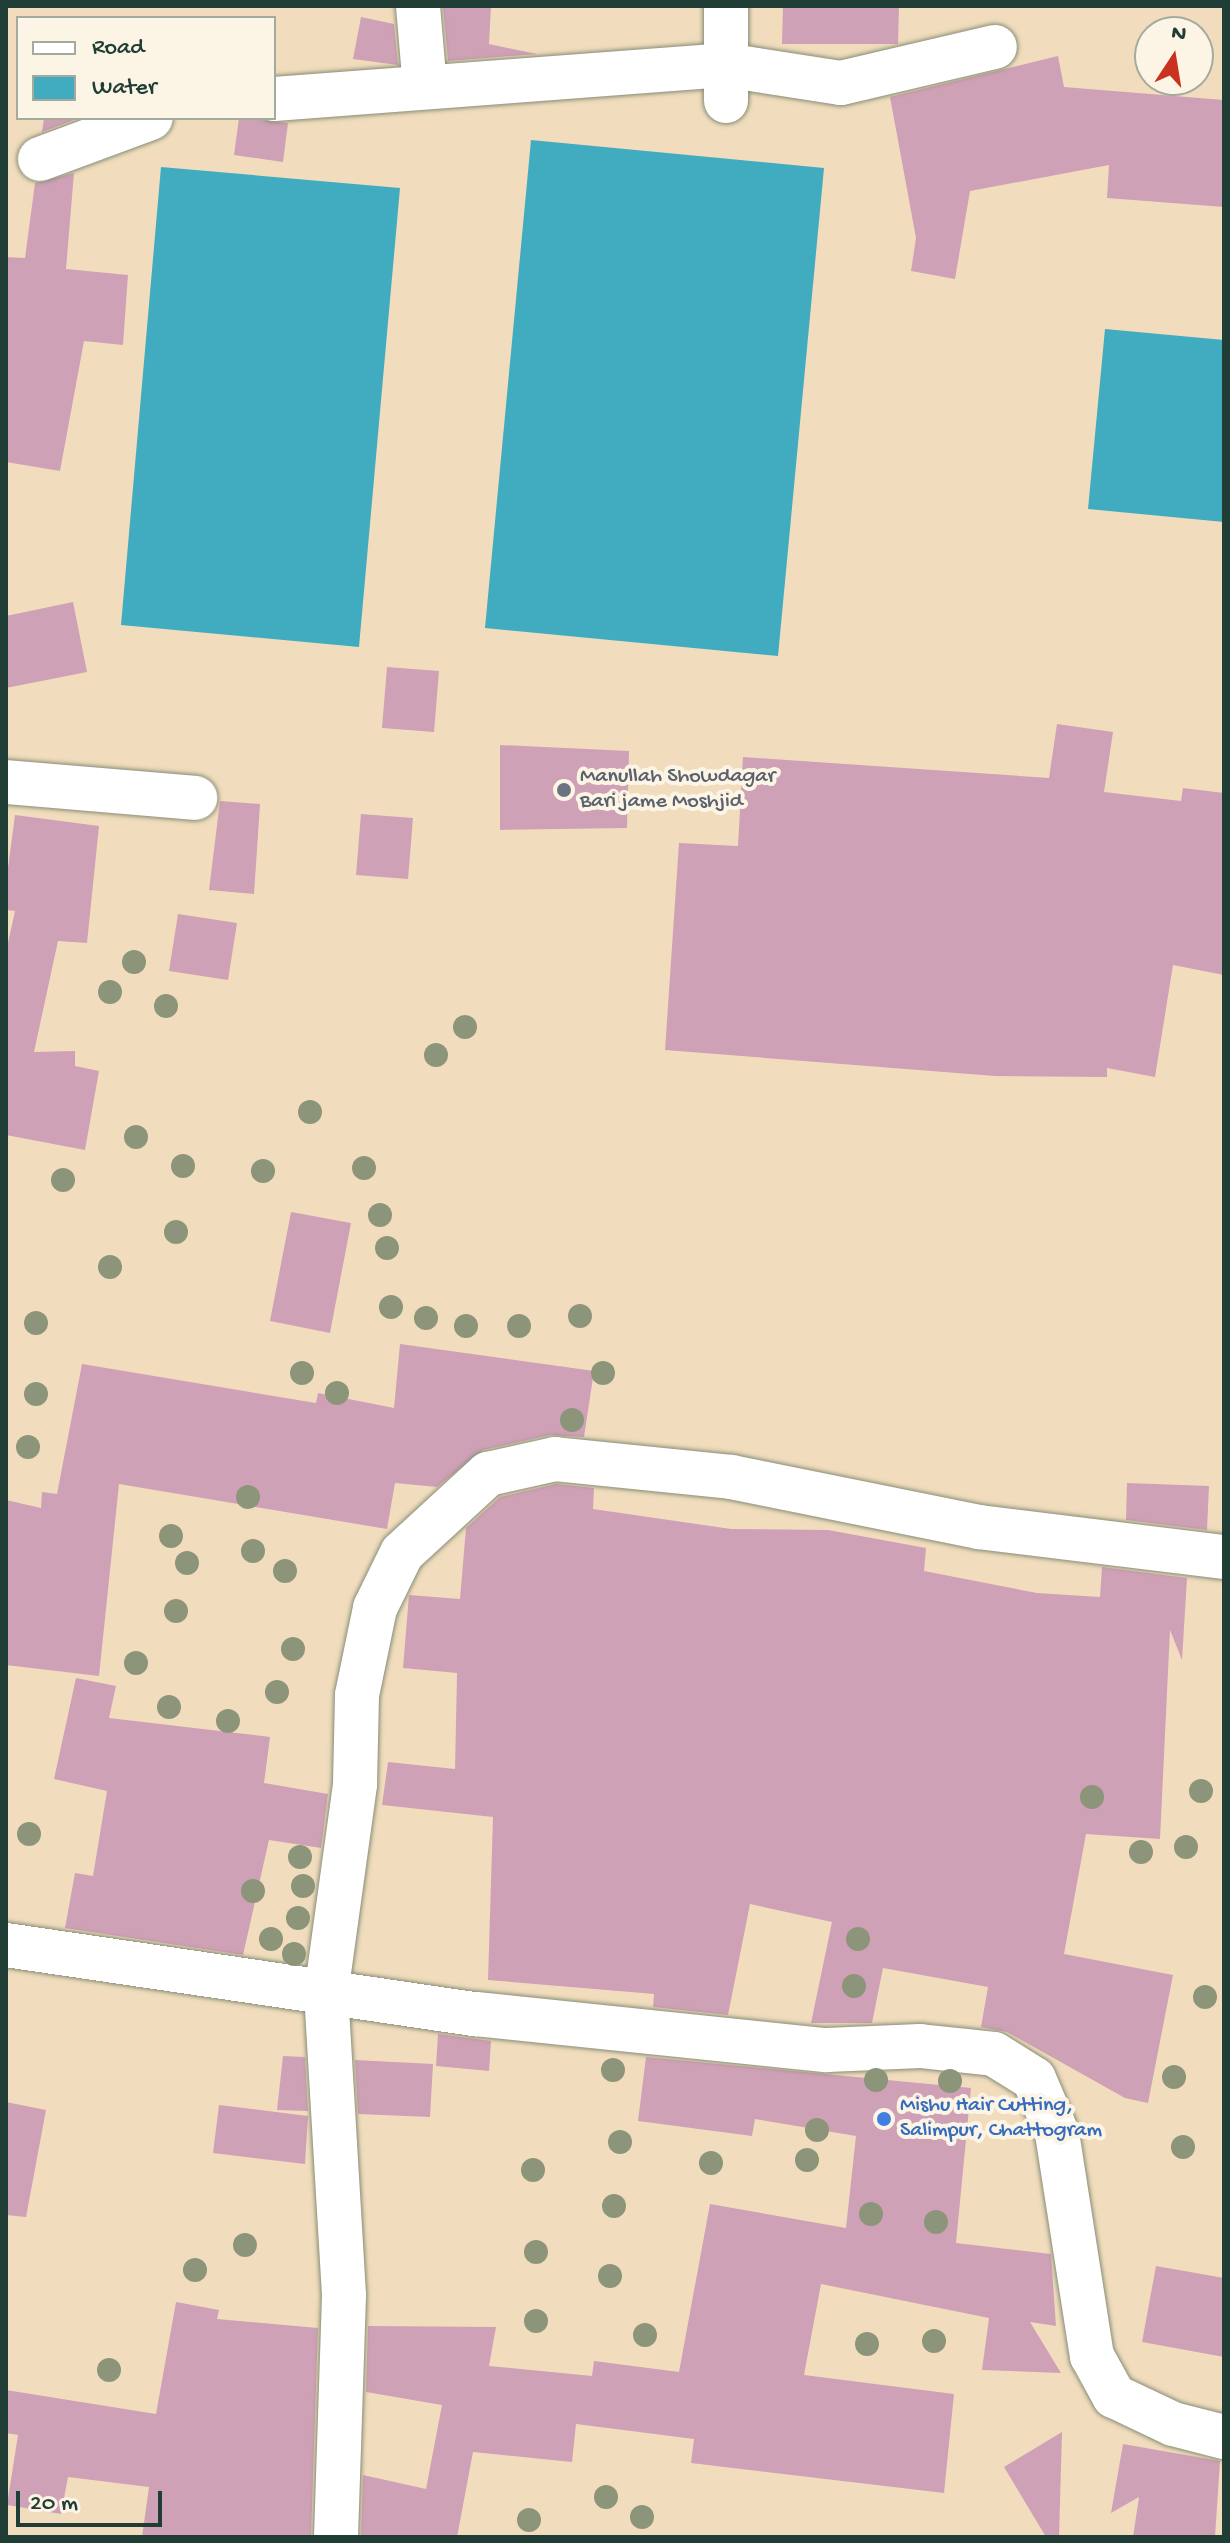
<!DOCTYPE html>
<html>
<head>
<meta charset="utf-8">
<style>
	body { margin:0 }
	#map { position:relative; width:1230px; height:2543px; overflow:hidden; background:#f1ddbd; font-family:"Gochi Hand",sans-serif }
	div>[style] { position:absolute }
	.water>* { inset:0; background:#41acc0 }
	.building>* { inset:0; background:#cfa1b6 }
	.roads { filter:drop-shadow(0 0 2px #888d78) drop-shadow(0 0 2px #888d78) }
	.minor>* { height:44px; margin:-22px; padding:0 22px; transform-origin:22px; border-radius:22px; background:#fff }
	.trees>* { width:24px; height:24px; margin:-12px; border-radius:50%; background:#8c9579 }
	.dots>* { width:22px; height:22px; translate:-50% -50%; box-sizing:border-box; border:4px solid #fcf5e5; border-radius:50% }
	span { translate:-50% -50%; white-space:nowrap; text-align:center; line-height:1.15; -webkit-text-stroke:8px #fcf5e5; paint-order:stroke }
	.worship-label { font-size:22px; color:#5b616d }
	.left { translate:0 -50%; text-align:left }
	.shop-label { font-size:22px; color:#366cbe }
	.frame { position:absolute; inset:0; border:8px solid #1f3d34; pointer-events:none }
	.legend { position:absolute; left:16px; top:16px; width:260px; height:104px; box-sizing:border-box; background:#fcf5e5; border:2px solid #a4ab9e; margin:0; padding:10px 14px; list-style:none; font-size:24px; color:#1f3d34 }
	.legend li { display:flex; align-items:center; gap:16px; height:40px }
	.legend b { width:40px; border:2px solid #a4ab9e }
	.north { position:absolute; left:1134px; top:16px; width:80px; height:80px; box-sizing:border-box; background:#fcf5e5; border:2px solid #a4ab9e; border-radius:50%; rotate:12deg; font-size:22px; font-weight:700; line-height:32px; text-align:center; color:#1f3d34 }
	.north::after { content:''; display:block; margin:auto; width:28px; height:36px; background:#c8321e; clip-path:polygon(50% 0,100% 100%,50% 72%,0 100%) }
	.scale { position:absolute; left:16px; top:2491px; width:146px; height:36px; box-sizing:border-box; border:4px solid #1f3d34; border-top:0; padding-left:10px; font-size:24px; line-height:28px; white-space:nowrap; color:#1f3d34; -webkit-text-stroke:6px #fcf5e5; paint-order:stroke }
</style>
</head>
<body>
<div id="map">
	<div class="water">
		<i style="clip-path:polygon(531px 140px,824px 168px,778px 656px,485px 628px)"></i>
		<i style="clip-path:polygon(161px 167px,400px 188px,359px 647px,121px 625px)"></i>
		<i style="clip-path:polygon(1105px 329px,1224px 340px,1224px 522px,1088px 509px)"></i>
	</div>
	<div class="building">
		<i style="clip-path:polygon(443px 6px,491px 6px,489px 44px,537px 54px,448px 61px)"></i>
		<i style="clip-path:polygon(783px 6px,899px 6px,898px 44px,782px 44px)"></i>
		<i style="clip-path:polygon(361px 17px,394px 24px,398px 65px,353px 59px)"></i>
		<i style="clip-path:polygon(1058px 56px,1064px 87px,1224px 100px,1224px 207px,1107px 198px,1109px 165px,970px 191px,955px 279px,911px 271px,916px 238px,890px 97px)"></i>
		<i style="clip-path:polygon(44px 118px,79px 118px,42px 132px)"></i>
		<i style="clip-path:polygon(239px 118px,288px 123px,283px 162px,234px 155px)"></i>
		<i style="clip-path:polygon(74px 173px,66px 269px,128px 275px,123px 345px,84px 341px,60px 471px,6px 462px,6px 257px,25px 258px,35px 183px)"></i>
		<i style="clip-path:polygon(73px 602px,87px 672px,6px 688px,6px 616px)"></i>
		<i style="clip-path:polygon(387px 667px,439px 671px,434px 732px,382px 728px)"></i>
		<i style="clip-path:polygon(1057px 724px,1113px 732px,1104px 792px,1181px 801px,1183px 788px,1224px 793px,1224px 975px,1173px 965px,1155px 1077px,1107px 1068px,1107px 1077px,995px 1076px,665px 1050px,679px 843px,738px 846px,743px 757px,1049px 778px)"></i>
		<i style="clip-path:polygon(500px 745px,629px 751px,627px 828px,500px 830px)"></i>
		<i style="clip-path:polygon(220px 801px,260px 804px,254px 894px,209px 890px)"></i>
		<i style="clip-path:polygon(361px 814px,413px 818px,408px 879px,356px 875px)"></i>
		<i style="clip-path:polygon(15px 815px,99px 826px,87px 943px,58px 941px,34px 1052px,75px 1051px,75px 1066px,99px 1071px,85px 1150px,6px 1135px,6px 952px,15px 911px,6px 910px,6px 883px)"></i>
		<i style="clip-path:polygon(178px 914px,237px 923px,228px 980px,169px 971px)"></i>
		<i style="clip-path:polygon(291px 1212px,351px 1223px,330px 1333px,270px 1321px)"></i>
		<i style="clip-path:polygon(400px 1344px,594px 1371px,584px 1437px,550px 1435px,483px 1450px,437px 1487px,395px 1483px,387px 1529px,119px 1484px,99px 1676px,6px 1665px,6px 1500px,41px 1508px,42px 1492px,57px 1494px,82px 1364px,316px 1403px,318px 1393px,394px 1408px)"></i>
		<i style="clip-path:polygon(1127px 1483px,1209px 1486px,1207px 1530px,1126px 1520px)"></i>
		<i style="clip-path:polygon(556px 1484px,594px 1488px,593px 1509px,731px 1529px,828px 1530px,926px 1548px,924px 1571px,1037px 1593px,1100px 1597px,1102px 1567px,1187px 1578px,1182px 1660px,1170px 1630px,1160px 1839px,1086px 1834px,1064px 1954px,1173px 1975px,1148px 2103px,1125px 2098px,1007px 2032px,981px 2027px,988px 1987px,883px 1968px,872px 2023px,811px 2023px,832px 1922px,750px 1904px,728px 2015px,653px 2007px,654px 1994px,488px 1980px,493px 1817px,382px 1805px,388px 1762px,455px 1769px,457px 1673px,403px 1668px,409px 1595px,460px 1599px,466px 1528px,500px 1497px)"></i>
		<i style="clip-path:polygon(76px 1678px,116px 1686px,109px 1718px,270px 1737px,264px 1783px,328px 1794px,321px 1848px,269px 1840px,243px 1955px,65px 1928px,75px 1873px,93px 1876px,107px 1791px,54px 1779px)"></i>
		<i style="clip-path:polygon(438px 2034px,491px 2041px,489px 2071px,436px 2066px)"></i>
		<i style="clip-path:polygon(283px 2056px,305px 2057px,308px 2111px,277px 2110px)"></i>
		<i style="clip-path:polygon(646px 2057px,971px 2088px,956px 2243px,1051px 2254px,1056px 2326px,1030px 2322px,1061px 2373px,982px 2370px,989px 2318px,821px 2284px,804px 2375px,954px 2394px,944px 2493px,691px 2463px,694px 2439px,576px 2424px,572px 2462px,473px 2452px,457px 2537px,361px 2537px,363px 2475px,426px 2489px,442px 2405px,366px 2392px,368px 2326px,496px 2327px,489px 2366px,592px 2376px,594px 2361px,679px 2372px,710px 2204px,846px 2228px,856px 2136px,755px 2119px,752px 2136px,638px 2121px)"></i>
		<i style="clip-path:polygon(355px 2060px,433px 2064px,430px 2117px,358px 2114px)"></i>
		<i style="clip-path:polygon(6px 2102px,46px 2110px,26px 2217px,6px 2215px)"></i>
		<i style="clip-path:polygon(219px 2105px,308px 2116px,305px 2164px,213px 2153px)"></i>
		<i style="clip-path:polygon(1156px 2266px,1224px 2278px,1224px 2357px,1142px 2342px)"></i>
		<i style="clip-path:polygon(176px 2302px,219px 2310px,217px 2319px,318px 2328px,311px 2537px,142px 2537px,149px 2487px,68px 2477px,61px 2514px,7px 2505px,18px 2435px,6px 2433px,6px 2390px,156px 2414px)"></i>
		<i style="clip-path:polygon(1062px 2432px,1059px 2537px,1046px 2537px,1004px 2467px)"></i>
		<i style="clip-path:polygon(1123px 2444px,1220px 2461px,1215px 2537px,1133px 2537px,1139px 2497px,1111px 2513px)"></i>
	</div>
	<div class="roads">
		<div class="minor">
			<i style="left:418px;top:6px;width:81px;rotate:85.1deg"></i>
			<i style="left:274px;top:99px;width:452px;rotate:-4.3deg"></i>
			<i style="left:725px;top:65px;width:117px;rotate:8.8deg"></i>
			<i style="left:841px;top:83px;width:158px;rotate:-13.2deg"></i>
			<i style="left:726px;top:101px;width:95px;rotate:-90deg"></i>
			<i style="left:40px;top:159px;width:118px;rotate:-20.3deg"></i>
			<i style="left:6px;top:782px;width:190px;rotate:4.8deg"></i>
			<i style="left:6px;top:1945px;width:475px;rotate:8.4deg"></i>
			<i style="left:476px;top:2014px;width:353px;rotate:5.9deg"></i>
			<i style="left:827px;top:2050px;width:93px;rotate:-2.5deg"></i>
			<i style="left:920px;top:2046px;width:74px;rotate:6.2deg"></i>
			<i style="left:994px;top:2054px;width:47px;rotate:32deg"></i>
			<i style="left:1034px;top:2079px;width:59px;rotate:66.9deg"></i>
			<i style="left:1057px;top:2133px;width:226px;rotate:81.1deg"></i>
			<i style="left:1092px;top:2356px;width:46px;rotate:61.2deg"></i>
			<i style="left:1114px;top:2396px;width:65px;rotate:25.4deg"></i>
			<i style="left:1173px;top:2424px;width:53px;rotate:14.3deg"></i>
			<i style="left:336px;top:2537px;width:242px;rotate:-88.1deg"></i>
			<i style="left:344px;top:2295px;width:302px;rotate:-93.4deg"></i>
			<i style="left:326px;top:1994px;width:212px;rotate:-82.1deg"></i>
			<i style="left:355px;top:1784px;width:89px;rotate:-88.7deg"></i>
			<i style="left:357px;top:1695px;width:89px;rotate:-78.3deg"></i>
			<i style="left:375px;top:1608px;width:61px;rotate:-63.9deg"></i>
			<i style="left:402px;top:1553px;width:117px;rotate:-42.6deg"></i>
			<i style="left:488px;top:1474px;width:69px;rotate:-12.6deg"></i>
			<i style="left:555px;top:1459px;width:177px;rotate:5.8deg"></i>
			<i style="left:731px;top:1477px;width:253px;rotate:11.4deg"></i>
			<i style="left:979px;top:1527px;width:247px;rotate:7deg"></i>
		</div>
	</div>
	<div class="trees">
		<i style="left:134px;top:962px"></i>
		<i style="left:110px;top:992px"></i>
		<i style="left:166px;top:1006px"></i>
		<i style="left:465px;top:1027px"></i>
		<i style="left:436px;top:1055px"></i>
		<i style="left:310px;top:1112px"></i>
		<i style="left:136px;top:1137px"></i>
		<i style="left:183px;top:1166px"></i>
		<i style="left:364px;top:1168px"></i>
		<i style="left:263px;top:1171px"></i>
		<i style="left:63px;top:1180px"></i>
		<i style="left:380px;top:1215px"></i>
		<i style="left:176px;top:1232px"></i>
		<i style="left:387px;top:1248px"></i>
		<i style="left:110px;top:1267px"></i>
		<i style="left:391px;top:1307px"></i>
		<i style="left:580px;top:1316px"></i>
		<i style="left:426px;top:1318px"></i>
		<i style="left:36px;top:1323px"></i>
		<i style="left:466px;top:1326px"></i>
		<i style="left:519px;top:1326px"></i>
		<i style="left:302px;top:1373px"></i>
		<i style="left:603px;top:1373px"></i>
		<i style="left:337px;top:1393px"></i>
		<i style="left:36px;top:1394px"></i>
		<i style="left:572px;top:1420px"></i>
		<i style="left:28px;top:1447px"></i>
		<i style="left:248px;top:1497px"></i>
		<i style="left:171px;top:1536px"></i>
		<i style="left:253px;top:1551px"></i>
		<i style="left:187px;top:1563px"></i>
		<i style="left:285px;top:1571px"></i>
		<i style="left:176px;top:1611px"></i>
		<i style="left:293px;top:1649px"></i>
		<i style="left:136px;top:1663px"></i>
		<i style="left:277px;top:1692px"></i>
		<i style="left:169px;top:1707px"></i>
		<i style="left:228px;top:1721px"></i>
		<i style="left:1201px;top:1791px"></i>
		<i style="left:1092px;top:1797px"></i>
		<i style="left:29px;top:1834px"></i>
		<i style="left:1186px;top:1847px"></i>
		<i style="left:1141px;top:1852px"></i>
		<i style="left:300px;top:1857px"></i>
		<i style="left:303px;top:1886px"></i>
		<i style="left:253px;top:1891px"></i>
		<i style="left:298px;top:1918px"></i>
		<i style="left:271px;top:1939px"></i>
		<i style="left:858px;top:1939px"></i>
		<i style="left:294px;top:1954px"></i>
		<i style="left:854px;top:1986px"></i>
		<i style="left:1205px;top:1997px"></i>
		<i style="left:613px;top:2070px"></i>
		<i style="left:1174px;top:2077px"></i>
		<i style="left:876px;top:2080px"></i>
		<i style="left:950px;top:2081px"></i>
		<i style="left:817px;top:2130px"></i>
		<i style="left:620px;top:2142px"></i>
		<i style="left:1183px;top:2147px"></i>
		<i style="left:807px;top:2160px"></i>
		<i style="left:711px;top:2163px"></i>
		<i style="left:533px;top:2170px"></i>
		<i style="left:614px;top:2206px"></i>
		<i style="left:871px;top:2214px"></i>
		<i style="left:936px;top:2222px"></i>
		<i style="left:245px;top:2245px"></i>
		<i style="left:536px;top:2252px"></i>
		<i style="left:195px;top:2270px"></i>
		<i style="left:610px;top:2276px"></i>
		<i style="left:536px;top:2321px"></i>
		<i style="left:645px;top:2335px"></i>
		<i style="left:934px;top:2341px"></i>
		<i style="left:867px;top:2344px"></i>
		<i style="left:109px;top:2370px"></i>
		<i style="left:606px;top:2497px"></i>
		<i style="left:642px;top:2517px"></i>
		<i style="left:529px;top:2520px"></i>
	</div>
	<div class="dots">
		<i style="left:564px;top:790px;background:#6b7280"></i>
		<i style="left:884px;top:2119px;background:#3f7fe0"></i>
	</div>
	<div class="worship-label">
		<span class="left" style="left:580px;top:790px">Manullah Showdagar<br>Bari jame Moshjid</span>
	</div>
	<div class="shop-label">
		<span class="left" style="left:900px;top:2119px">Mishu Hair Cutting,<br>Salimpur, Chattogram</span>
	</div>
	<div class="frame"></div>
	<ul class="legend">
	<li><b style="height:10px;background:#fff"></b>Road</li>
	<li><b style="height:22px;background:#41acc0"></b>Water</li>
	</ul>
	<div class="north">N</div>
	<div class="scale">20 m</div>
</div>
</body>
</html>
